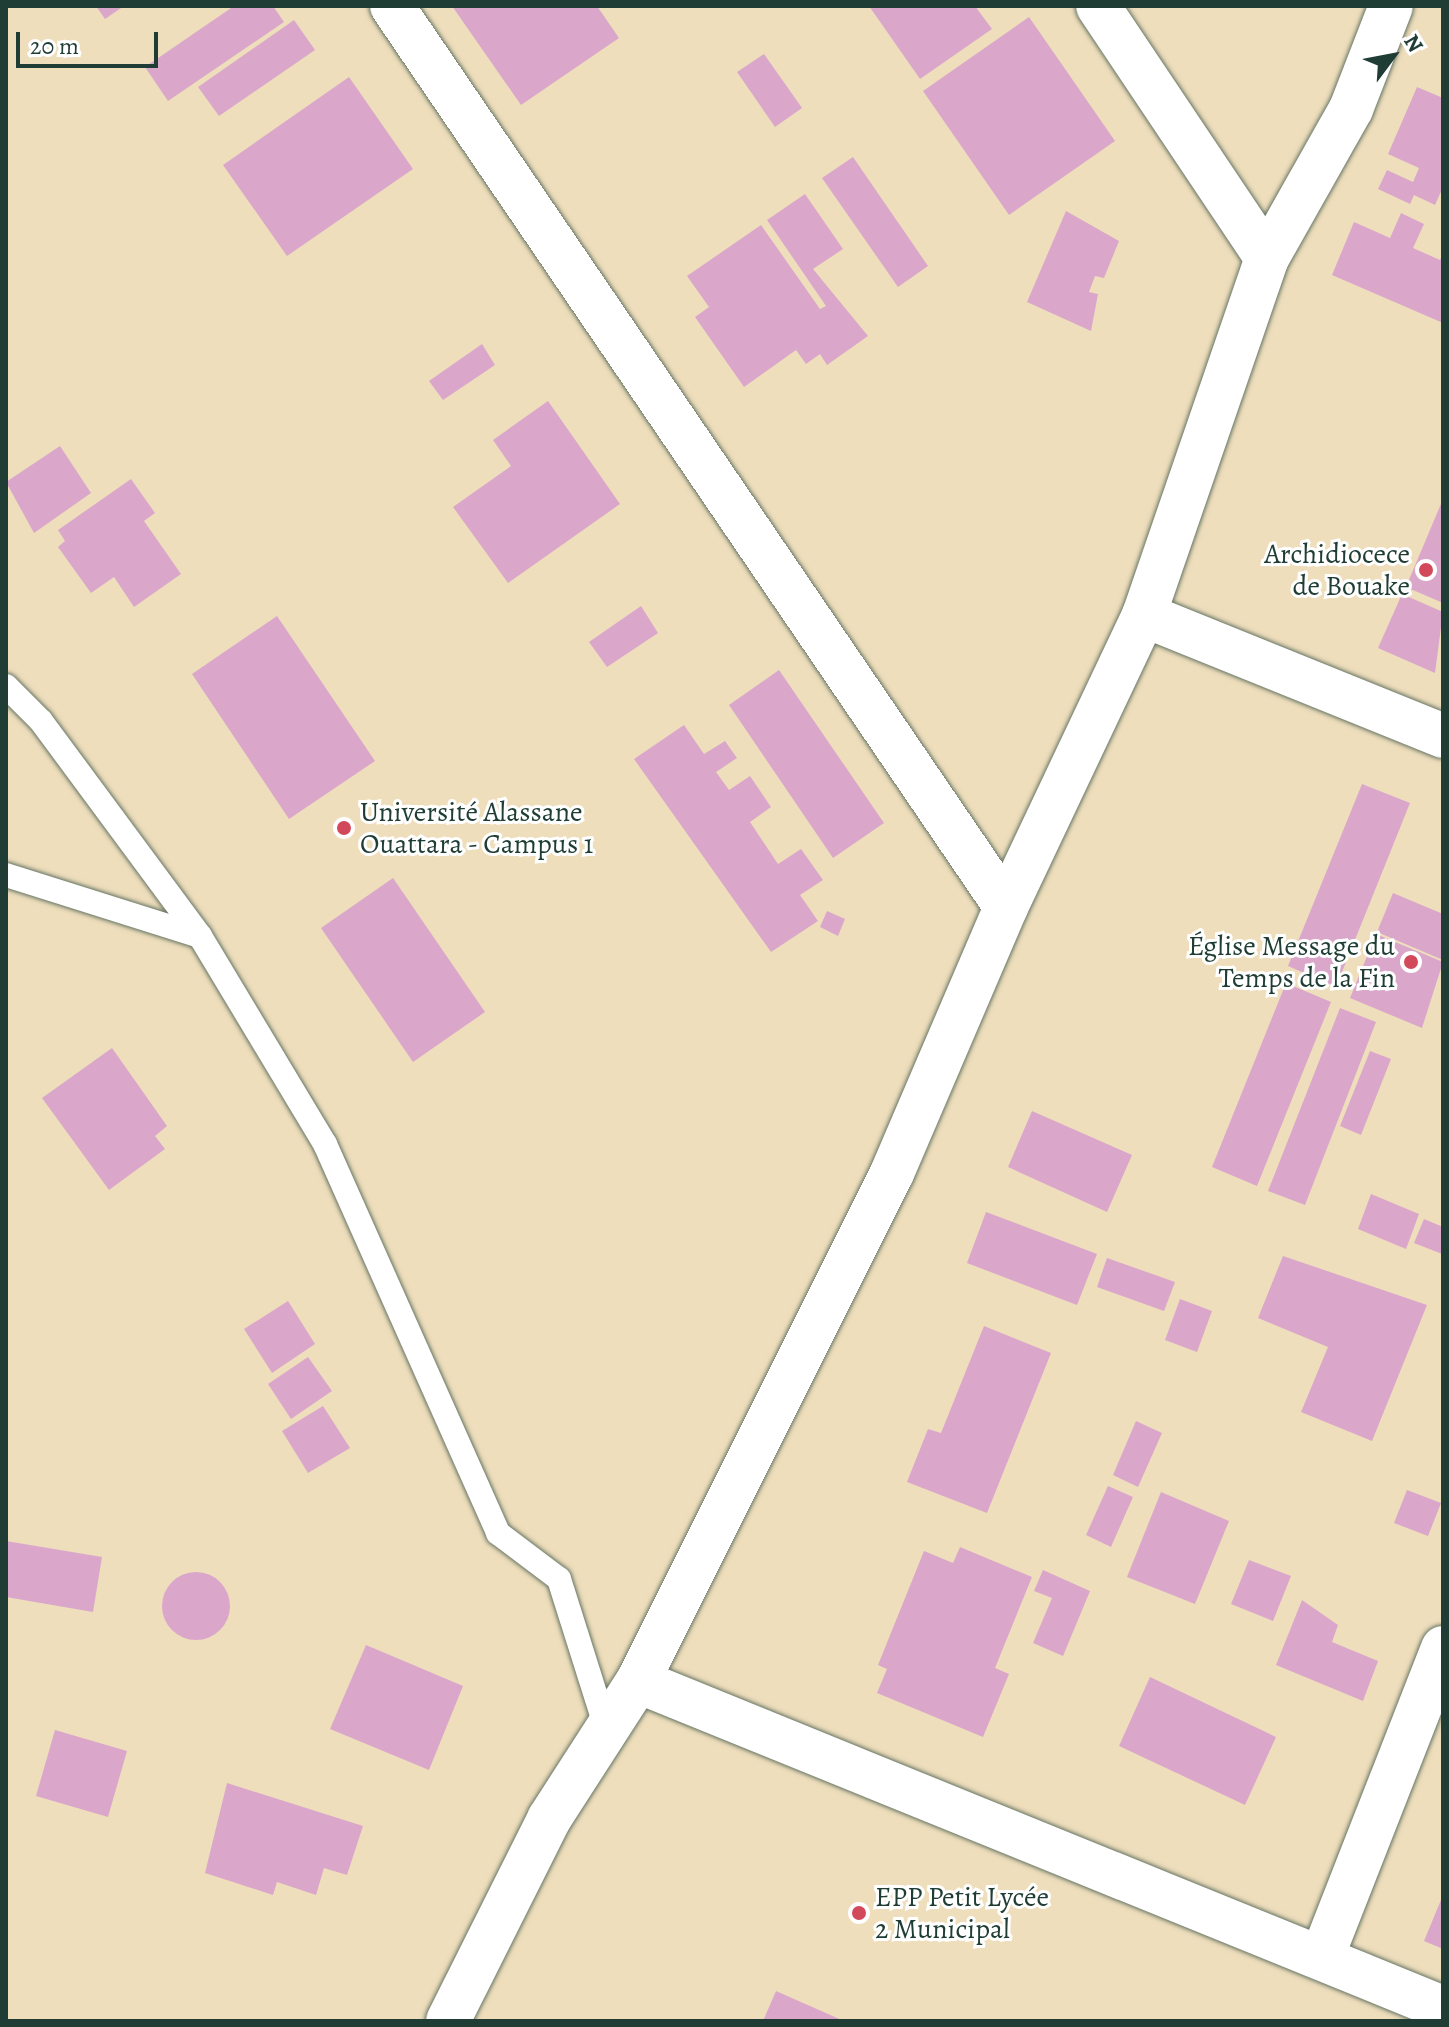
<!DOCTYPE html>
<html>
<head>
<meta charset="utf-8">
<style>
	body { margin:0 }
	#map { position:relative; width:1449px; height:2027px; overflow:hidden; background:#eedebc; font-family:Alegreya,serif }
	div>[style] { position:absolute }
	.building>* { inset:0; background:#daa7cb }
	.round { border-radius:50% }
	.roads { filter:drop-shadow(0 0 2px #677564) drop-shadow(0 0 2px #677564) }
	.lane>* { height:24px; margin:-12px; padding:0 12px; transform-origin:12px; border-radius:12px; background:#fff }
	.street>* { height:44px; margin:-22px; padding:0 22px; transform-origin:22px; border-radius:22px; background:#fff }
	.dots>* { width:22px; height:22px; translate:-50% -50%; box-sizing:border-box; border:4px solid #fff; border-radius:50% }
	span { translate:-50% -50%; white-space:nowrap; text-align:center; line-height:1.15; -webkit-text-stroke:6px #fff; paint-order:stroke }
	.poi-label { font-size:28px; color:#1f3d34 }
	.right { translate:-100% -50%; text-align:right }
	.left { translate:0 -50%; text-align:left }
	.frame { position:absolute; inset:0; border:8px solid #1f3d34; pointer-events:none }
	.north { position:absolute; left:1353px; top:16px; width:80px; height:80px; -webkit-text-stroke:6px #fff; paint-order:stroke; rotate:58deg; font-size:22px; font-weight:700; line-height:32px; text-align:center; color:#1f3d34 }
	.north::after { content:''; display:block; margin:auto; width:28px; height:36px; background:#1f3d34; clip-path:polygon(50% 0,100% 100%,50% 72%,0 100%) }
	.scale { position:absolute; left:16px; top:32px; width:142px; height:36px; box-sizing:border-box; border:4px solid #1f3d34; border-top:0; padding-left:10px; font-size:24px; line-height:28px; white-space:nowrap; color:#1f3d34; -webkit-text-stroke:6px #fff; paint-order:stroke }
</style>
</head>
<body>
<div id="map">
	<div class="building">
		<i style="clip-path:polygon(96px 6px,124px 6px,105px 19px)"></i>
		<i style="clip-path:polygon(234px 6px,273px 6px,284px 22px,168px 101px,145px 67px)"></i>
		<i style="clip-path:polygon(452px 6px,597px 6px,619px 38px,521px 105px)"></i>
		<i style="clip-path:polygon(869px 6px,975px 6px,992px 29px,920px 79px)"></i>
		<i style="clip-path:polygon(1029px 17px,1115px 141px,1009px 215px,923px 91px)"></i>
		<i style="clip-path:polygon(294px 20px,315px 50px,219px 116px,198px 87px)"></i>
		<i style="clip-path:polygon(764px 54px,802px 108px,775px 127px,737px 72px)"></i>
		<i style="clip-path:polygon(349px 77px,413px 169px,287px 256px,223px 165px)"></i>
		<i style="clip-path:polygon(1417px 87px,1443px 98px,1443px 187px,1435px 205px,1414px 195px,1410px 204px,1378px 189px,1387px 170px,1413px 182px,1419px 168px,1388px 154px)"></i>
		<i style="clip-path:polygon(853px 157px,928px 266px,898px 287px,822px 178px)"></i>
		<i style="clip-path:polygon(805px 194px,843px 249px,813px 269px,868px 336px,827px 365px,820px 354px,806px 364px,796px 350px,744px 387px,695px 317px,709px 307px,687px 276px,761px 225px,820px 309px,826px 306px,767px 220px)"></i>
		<i style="clip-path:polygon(1066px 211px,1119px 241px,1104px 278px,1095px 276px,1089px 292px,1098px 294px,1091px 331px,1027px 302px)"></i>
		<i style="clip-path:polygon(1401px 213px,1424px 224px,1413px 248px,1440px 260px,1443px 254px,1443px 323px,1332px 275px,1354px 222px,1390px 238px)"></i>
		<i style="clip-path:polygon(482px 344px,495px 365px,443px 400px,429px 381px)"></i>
		<i style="clip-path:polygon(548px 401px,620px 504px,508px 583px,453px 507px,511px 466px,493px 440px)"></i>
		<i style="clip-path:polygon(60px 446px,91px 493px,34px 533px,6px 482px)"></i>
		<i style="clip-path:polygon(131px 479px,155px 513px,144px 521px,181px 574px,134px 607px,114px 577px,91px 593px,58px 547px,65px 541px,58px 530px)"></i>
		<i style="clip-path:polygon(1443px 499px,1443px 603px,1406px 587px)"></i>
		<i style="clip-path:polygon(1402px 594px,1443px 612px,1435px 673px,1378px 648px)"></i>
		<i style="clip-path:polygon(641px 606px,658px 633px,607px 667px,589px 642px)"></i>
		<i style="clip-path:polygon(277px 616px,375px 761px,289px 819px,192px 674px)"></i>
		<i style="clip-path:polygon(779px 670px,884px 823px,833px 858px,729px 705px)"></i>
		<i style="clip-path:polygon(684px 725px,704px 754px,725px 741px,737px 758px,716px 772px,729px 790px,750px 776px,771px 807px,750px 822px,778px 864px,801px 849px,823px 880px,800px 895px,818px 921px,771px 952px,634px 759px)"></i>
		<i style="clip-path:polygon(1362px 784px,1410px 803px,1336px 987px,1288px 966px)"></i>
		<i style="clip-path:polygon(393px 878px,485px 1012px,413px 1062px,321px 928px)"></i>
		<i style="clip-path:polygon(1393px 893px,1443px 914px,1443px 960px,1377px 932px)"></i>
		<i style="clip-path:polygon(827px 911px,845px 919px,838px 936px,820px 927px)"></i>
		<i style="clip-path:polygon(1376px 934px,1443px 962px,1422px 1028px,1350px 998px)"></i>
		<i style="clip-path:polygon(1286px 983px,1331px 1002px,1257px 1186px,1212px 1167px)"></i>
		<i style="clip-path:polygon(1340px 1008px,1376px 1022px,1305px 1205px,1268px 1191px)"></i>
		<i style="clip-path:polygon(112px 1048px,167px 1126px,155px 1136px,165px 1149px,109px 1190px,42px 1098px)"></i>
		<i style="clip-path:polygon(1370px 1051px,1391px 1059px,1361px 1135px,1340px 1126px)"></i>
		<i style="clip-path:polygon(1032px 1111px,1132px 1155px,1107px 1212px,1008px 1167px)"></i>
		<i style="clip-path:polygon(1371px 1194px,1419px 1214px,1406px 1249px,1358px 1229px)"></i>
		<i style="clip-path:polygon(986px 1212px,1097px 1254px,1077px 1305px,967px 1263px)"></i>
		<i style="clip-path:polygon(1424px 1219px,1443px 1227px,1442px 1254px,1414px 1243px)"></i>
		<i style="clip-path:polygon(1283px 1256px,1427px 1305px,1372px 1441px,1301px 1412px,1328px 1347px,1258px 1318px)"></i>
		<i style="clip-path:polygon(1107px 1258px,1175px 1282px,1164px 1311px,1097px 1287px)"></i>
		<i style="clip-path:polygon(1180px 1299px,1212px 1311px,1197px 1352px,1165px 1340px)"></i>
		<i style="clip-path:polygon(288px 1301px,315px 1344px,272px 1373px,244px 1329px)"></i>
		<i style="clip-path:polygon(984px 1326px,1051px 1353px,987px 1513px,907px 1482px,928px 1429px,941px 1433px)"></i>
		<i style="clip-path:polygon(308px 1357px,332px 1391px,291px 1419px,268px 1384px)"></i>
		<i style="clip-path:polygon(323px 1406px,350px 1448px,308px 1473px,282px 1431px)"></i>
		<i style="clip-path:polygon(1136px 1421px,1162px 1433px,1138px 1487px,1113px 1475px)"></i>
		<i style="clip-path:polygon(1108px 1486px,1133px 1497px,1111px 1547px,1086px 1535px)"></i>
		<i style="clip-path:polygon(1407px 1490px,1441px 1503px,1428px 1536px,1394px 1523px)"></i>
		<i style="clip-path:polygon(1161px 1492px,1229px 1521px,1195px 1604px,1127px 1577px)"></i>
		<i style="clip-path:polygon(6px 1541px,102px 1557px,93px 1612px,6px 1597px)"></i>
		<i style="clip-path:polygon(960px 1547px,1032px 1577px,995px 1668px,1009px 1674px,983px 1737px,877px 1693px,887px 1669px,878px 1665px,924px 1551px,953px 1563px)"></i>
		<i style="clip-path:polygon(1249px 1560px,1291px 1576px,1273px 1621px,1231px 1604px)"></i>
		<i style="clip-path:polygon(1043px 1570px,1090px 1591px,1063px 1656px,1033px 1643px,1052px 1598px,1034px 1591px)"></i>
		<i class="round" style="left:162px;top:1572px;width:68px;height:68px"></i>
		<i style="clip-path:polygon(1302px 1600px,1338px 1625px,1332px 1642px,1378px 1661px,1363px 1701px,1276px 1665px)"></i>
		<i style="clip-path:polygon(366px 1645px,463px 1686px,429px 1770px,330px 1729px)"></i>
		<i style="clip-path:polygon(1150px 1677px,1276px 1737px,1245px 1805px,1119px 1746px)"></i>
		<i style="clip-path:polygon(55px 1730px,127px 1751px,108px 1817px,36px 1796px)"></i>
		<i style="clip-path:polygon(227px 1783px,363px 1826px,347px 1875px,324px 1868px,316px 1895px,277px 1882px,273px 1895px,205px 1873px)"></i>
		<i style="clip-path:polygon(1443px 1895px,1443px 1949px,1424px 1941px)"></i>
		<i style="clip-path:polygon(776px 1991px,844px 2021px,763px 2021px)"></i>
	</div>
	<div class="roads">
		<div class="lane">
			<i style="left:6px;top:686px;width:49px;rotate:45deg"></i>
			<i style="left:41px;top:721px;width:267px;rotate:53.5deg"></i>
			<i style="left:200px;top:936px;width:243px;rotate:59deg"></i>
			<i style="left:325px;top:1144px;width:426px;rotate:66deg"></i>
			<i style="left:498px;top:1533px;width:76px;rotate:37deg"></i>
			<i style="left:559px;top:1579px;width:156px;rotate:72.5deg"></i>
			<i style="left:6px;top:875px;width:203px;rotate:17.5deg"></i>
		</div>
		<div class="street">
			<i style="left:392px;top:6px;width:1090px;rotate:55.73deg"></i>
			<i style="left:1098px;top:6px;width:303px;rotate:56.2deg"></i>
			<i style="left:1144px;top:615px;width:323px;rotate:22deg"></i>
			<i style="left:638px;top:1681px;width:869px;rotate:22.11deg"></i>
			<i style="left:1322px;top:1957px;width:332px;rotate:-68.6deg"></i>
			<i style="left:448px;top:2021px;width:226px;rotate:-63.4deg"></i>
			<i style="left:549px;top:1819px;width:164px;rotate:-57.2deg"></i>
			<i style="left:638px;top:1681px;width:568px;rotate:-63.43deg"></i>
			<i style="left:892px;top:1173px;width:289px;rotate:-66.8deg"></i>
			<i style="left:1006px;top:907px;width:323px;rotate:-64.7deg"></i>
			<i style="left:1144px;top:615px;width:378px;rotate:-71deg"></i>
			<i style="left:1267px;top:258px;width:171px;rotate:-60.6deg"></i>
			<i style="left:1351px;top:109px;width:110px;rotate:-68.8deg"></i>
		</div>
	</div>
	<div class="dots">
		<i style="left:1426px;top:570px;background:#d1495b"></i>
		<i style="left:344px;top:828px;background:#d1495b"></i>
		<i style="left:1411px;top:962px;background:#d1495b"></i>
		<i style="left:859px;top:1913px;background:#d1495b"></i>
	</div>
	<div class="poi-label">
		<span class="right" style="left:1410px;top:570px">Archidiocece<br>de Bouake</span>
		<span class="left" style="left:360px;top:828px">Université Alassane<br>Ouattara - Campus 1</span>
		<span class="right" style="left:1395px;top:962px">Église Message du<br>Temps de la Fin</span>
		<span class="left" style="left:875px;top:1913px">EPP Petit Lycée<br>2 Municipal</span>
	</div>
	<div class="frame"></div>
	<div class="north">N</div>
	<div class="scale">20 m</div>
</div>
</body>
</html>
